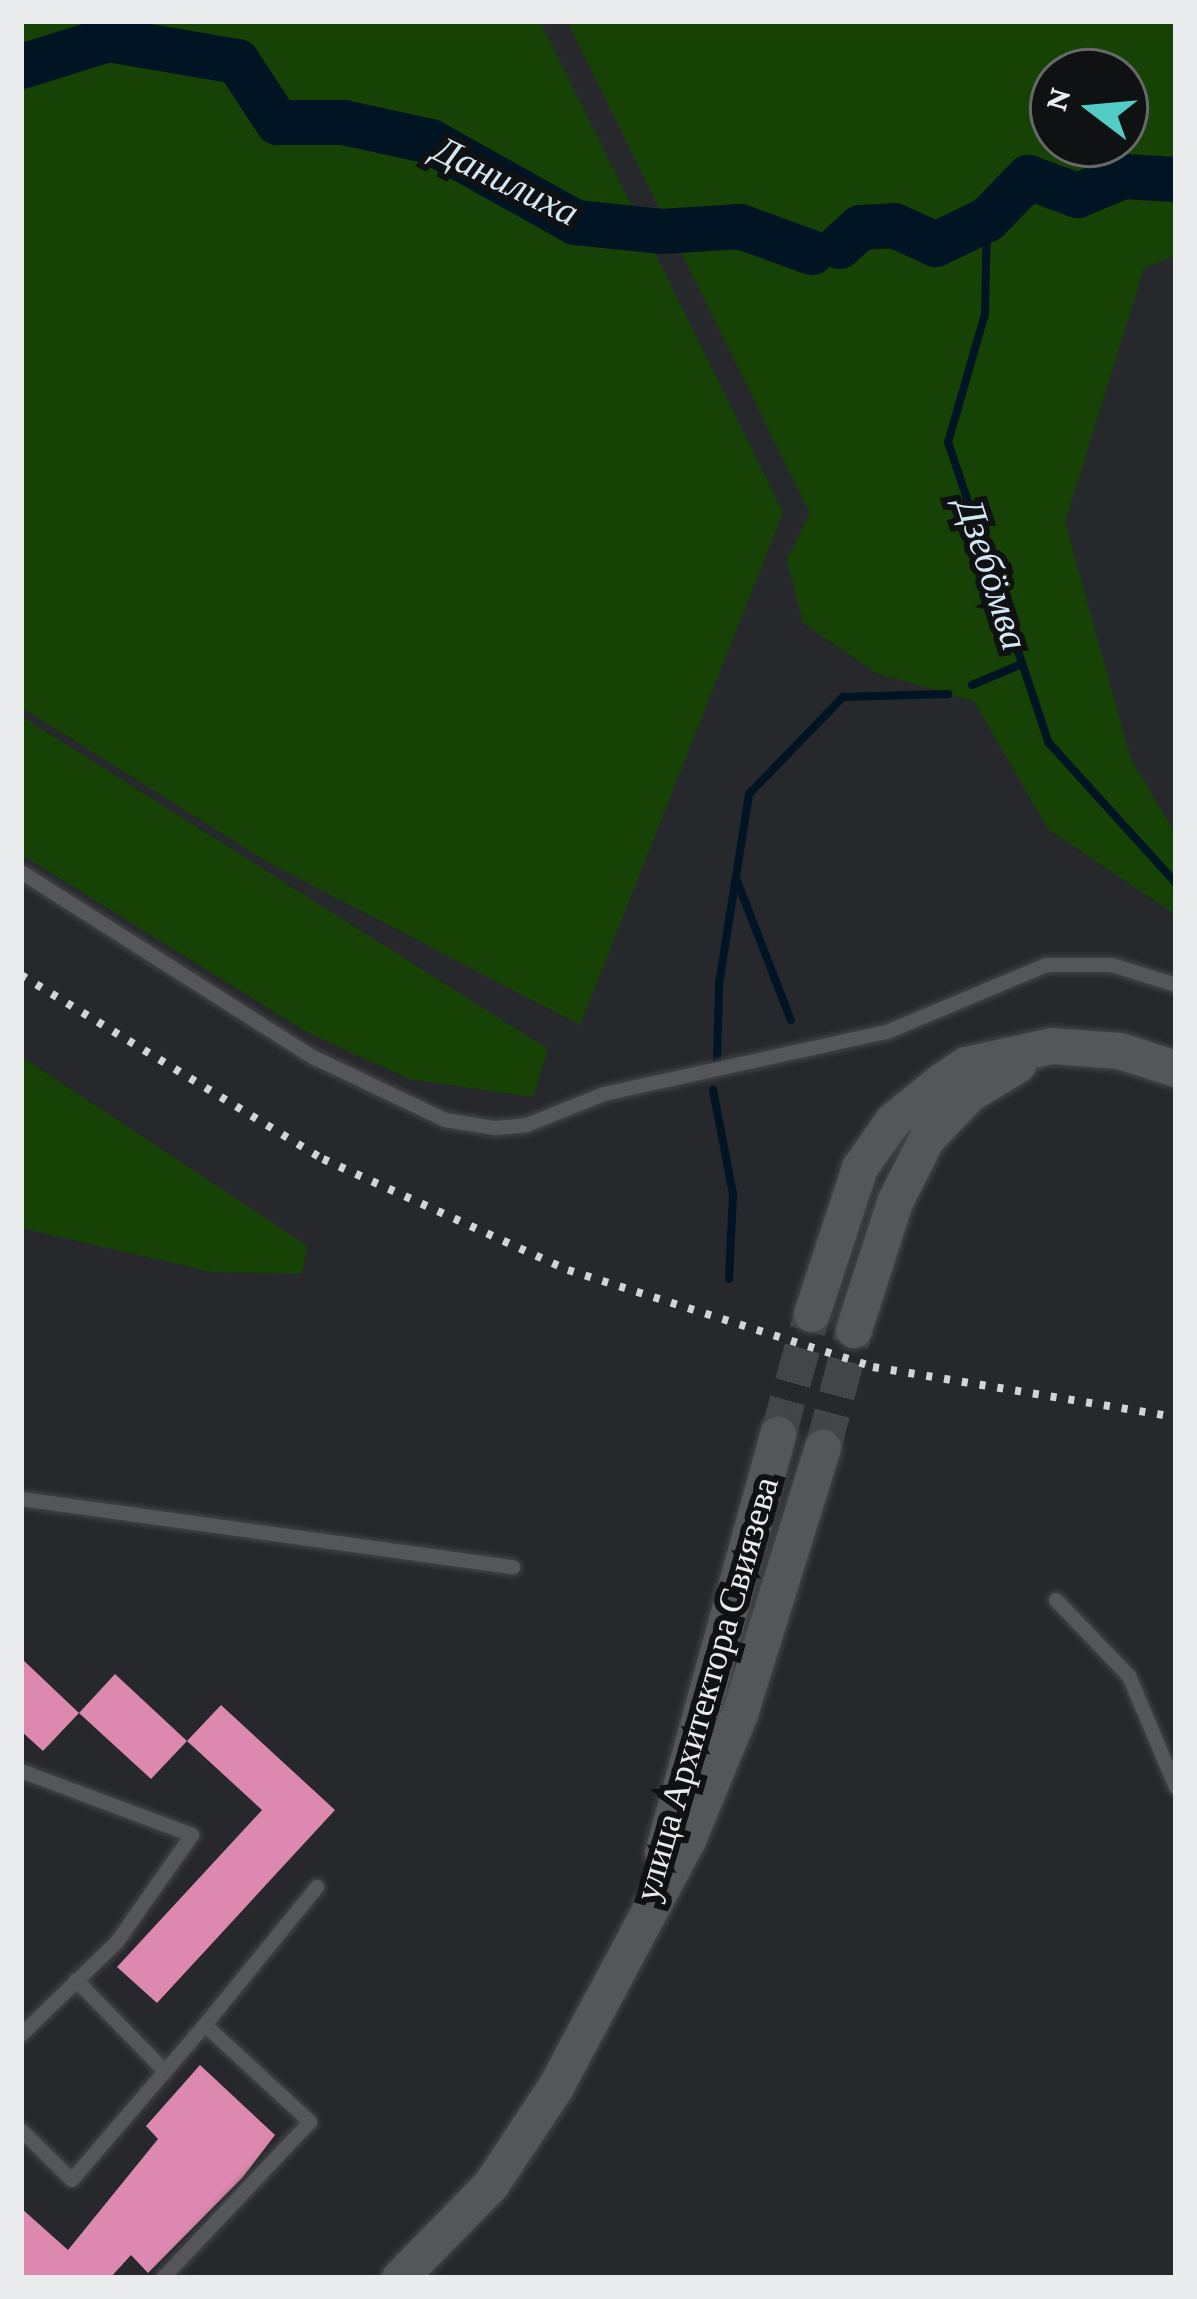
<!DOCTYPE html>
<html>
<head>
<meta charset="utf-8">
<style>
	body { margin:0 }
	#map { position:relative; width:1197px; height:2299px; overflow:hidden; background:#26282b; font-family:"Crimson Pro",serif }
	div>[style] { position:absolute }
	.green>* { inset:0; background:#164305 }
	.stream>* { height:8px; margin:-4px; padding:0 4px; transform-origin:4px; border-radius:4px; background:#001424 }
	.river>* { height:45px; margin:-22.5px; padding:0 22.5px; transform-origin:22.5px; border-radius:22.5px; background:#001424 }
	.building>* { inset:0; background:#dc88af }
	.secondary-tunnel>* { height:36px; margin-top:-18px; transform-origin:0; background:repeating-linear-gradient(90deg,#434548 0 36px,transparent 0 54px) }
	.roads { filter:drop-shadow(0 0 3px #444548) drop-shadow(0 0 3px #444548) }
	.service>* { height:14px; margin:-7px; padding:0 7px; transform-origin:7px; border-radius:7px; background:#545659 }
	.secondary>* { height:36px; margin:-18px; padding:0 18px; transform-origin:18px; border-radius:18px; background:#545659 }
	.rail>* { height:8px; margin-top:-4px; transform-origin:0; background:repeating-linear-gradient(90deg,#d3d4d6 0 6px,transparent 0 18px) }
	span { translate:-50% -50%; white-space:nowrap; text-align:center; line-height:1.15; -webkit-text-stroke:12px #101112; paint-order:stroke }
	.street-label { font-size:36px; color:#eaebed }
	.water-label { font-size:39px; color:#d3e7f5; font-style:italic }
	.frame { position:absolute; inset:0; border:24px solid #eaebed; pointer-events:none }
	.north { position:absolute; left:1029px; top:48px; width:120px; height:120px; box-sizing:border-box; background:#101112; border:3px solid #67686a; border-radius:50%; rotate:286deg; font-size:33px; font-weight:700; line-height:48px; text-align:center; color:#eaebed }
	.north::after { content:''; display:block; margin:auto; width:42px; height:54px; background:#54cdc7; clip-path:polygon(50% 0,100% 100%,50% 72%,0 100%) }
</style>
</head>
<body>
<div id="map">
	<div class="green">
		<i style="clip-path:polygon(21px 21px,540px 21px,783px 512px,580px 1025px,268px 862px,21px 707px)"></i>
		<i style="clip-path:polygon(evenodd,567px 21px,1176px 21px,1176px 255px,1144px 268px,1065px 522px,1131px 760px,1176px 834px,1176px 915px,1048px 829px,974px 701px,876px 673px,803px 623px,787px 560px,810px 513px,567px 21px,1053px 72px,1125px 72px,1125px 144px,1053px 144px,1053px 72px)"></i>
		<i style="clip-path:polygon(21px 716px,548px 1049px,533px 1097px,409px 1079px,305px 1031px,21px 854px)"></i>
		<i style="clip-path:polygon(21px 1056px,307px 1246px,302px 1274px,213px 1272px,21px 1228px)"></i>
	</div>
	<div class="stream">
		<i style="left:987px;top:219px;width:95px;rotate:91.2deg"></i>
		<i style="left:985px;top:314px;width:133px;rotate:106.1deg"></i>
		<i style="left:948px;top:442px;width:317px;rotate:71.5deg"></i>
		<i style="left:1049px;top:743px;width:189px;rotate:47.8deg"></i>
		<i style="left:972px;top:685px;width:54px;rotate:-22.8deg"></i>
		<i style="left:737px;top:881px;width:149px;rotate:68.8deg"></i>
		<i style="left:717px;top:1062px;width:78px;rotate:-88.5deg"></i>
		<i style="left:719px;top:984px;width:192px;rotate:-81deg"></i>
		<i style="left:749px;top:794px;width:135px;rotate:-45.9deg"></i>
		<i style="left:843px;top:697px;width:105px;rotate:-1.6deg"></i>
		<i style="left:713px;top:1090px;width:106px;rotate:79.1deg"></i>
		<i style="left:733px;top:1194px;width:85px;rotate:92.7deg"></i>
	</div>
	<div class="river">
		<i style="left:21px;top:66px;width:91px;rotate:-17.2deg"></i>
		<i style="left:108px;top:39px;width:131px;rotate:9.7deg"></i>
		<i style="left:237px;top:61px;width:73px;rotate:56.7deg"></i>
		<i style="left:277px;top:122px;width:66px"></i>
		<i style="left:343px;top:122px;width:89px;rotate:12.3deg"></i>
		<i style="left:430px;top:141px;width:166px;rotate:29.2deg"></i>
		<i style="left:575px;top:222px;width:86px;rotate:6deg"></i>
		<i style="left:661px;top:231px;width:79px;rotate:-3.6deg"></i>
		<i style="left:740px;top:226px;width:76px;rotate:20.1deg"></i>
		<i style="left:839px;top:246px;width:28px;rotate:-42deg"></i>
		<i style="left:860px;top:227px;width:34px;rotate:-3deg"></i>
		<i style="left:894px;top:225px;width:45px;rotate:24.9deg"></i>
		<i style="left:935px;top:244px;width:58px;rotate:-25.7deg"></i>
		<i style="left:987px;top:219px;width:59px;rotate:-45.7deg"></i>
		<i style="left:1028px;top:177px;width:52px;rotate:20.2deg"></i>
		<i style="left:1077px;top:195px;width:50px;rotate:-22.4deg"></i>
		<i style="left:1123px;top:176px;width:53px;rotate:3.2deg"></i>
	</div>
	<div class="building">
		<i style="clip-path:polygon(21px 1658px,79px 1713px,43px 1751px,21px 1731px)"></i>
		<i style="clip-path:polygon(115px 1674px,187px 1741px,151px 1779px,79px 1713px)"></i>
		<i style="clip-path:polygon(221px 1705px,335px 1810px,157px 2003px,117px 1967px,262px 1810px,187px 1741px)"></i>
		<i style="clip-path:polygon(200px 2065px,275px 2135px,243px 2177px,148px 2273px,131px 2255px,110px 2278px,21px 2278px,21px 2208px,68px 2250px,158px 2139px,146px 2126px)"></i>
	</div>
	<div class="secondary-tunnel">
		<i style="left:778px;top:1435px;width:126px;rotate:-74.3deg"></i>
		<i style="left:823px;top:1448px;width:122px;rotate:-75.3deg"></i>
	</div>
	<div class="roads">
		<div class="service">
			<i style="left:21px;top:872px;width:346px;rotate:32.4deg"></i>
			<i style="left:313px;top:1057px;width:146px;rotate:25.5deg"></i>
			<i style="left:445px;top:1120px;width:51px;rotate:9.1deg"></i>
			<i style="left:495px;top:1128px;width:32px;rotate:-5deg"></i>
			<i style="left:527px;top:1125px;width:83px;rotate:-21.9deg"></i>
			<i style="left:604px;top:1094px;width:290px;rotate:-12.4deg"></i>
			<i style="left:887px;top:1032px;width:173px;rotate:-22.8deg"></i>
			<i style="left:1046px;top:965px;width:66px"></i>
			<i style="left:1112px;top:965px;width:67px;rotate:17.4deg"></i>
			<i style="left:21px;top:1499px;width:497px;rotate:7.9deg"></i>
			<i style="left:1056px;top:1600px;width:105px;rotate:46.2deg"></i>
			<i style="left:1129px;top:1676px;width:121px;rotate:67.1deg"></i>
			<i style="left:21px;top:1771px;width:183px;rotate:20.5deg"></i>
			<i style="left:192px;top:1835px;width:131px;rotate:125deg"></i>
			<i style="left:117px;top:1942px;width:134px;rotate:135.9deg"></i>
			<i style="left:76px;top:1980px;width:123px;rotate:45.7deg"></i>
			<i style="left:205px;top:2025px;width:178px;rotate:-50.9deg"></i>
			<i style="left:21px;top:2130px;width:71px;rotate:44.4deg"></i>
			<i style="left:72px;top:2180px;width:204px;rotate:-49.4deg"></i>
			<i style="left:205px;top:2025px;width:143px;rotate:42.7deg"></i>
			<i style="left:310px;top:2122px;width:214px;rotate:133.3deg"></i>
		</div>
		<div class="secondary">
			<i style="left:812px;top:1314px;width:154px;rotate:-71.8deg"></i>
			<i style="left:860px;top:1168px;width:57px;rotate:-54.9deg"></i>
			<i style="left:893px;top:1121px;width:62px;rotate:-39.1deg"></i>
			<i style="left:941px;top:1082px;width:30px;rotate:-34deg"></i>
			<i style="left:966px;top:1065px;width:88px;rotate:-12.5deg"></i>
			<i style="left:1052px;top:1046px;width:68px;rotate:4.2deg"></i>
			<i style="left:1120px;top:1051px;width:59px;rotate:17.8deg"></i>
			<i style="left:854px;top:1330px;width:134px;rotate:-72.2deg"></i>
			<i style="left:895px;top:1202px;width:71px;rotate:-63.1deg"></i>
			<i style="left:927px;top:1139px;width:62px;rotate:-46.3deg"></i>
			<i style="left:970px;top:1094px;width:56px;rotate:-31.1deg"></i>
			<i style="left:663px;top:1853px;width:434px;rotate:-74.6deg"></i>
			<i style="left:400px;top:2278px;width:130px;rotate:-45.6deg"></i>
			<i style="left:491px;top:2185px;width:118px;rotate:-56.4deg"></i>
			<i style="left:556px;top:2087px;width:280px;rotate:-61.9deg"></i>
			<i style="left:688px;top:1840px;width:136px;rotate:-67.6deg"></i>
			<i style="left:740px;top:1714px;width:279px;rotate:-72.7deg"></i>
		</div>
	</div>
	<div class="rail">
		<i style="left:21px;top:975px;width:354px;rotate:31.4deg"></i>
		<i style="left:323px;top:1159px;width:269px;rotate:24.4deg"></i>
		<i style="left:568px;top:1270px;width:320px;rotate:17.6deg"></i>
		<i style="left:873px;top:1367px;width:307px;rotate:9.4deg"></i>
	</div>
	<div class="street-label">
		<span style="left:707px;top:1689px;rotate:-74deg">улица Архитектора Свиязева</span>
	</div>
	<div class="water-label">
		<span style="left:506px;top:181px;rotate:26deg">Данилиха</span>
		<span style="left:992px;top:574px;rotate:72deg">Дзебӧмва</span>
	</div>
	<div class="frame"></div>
	<div class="north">N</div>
</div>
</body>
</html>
